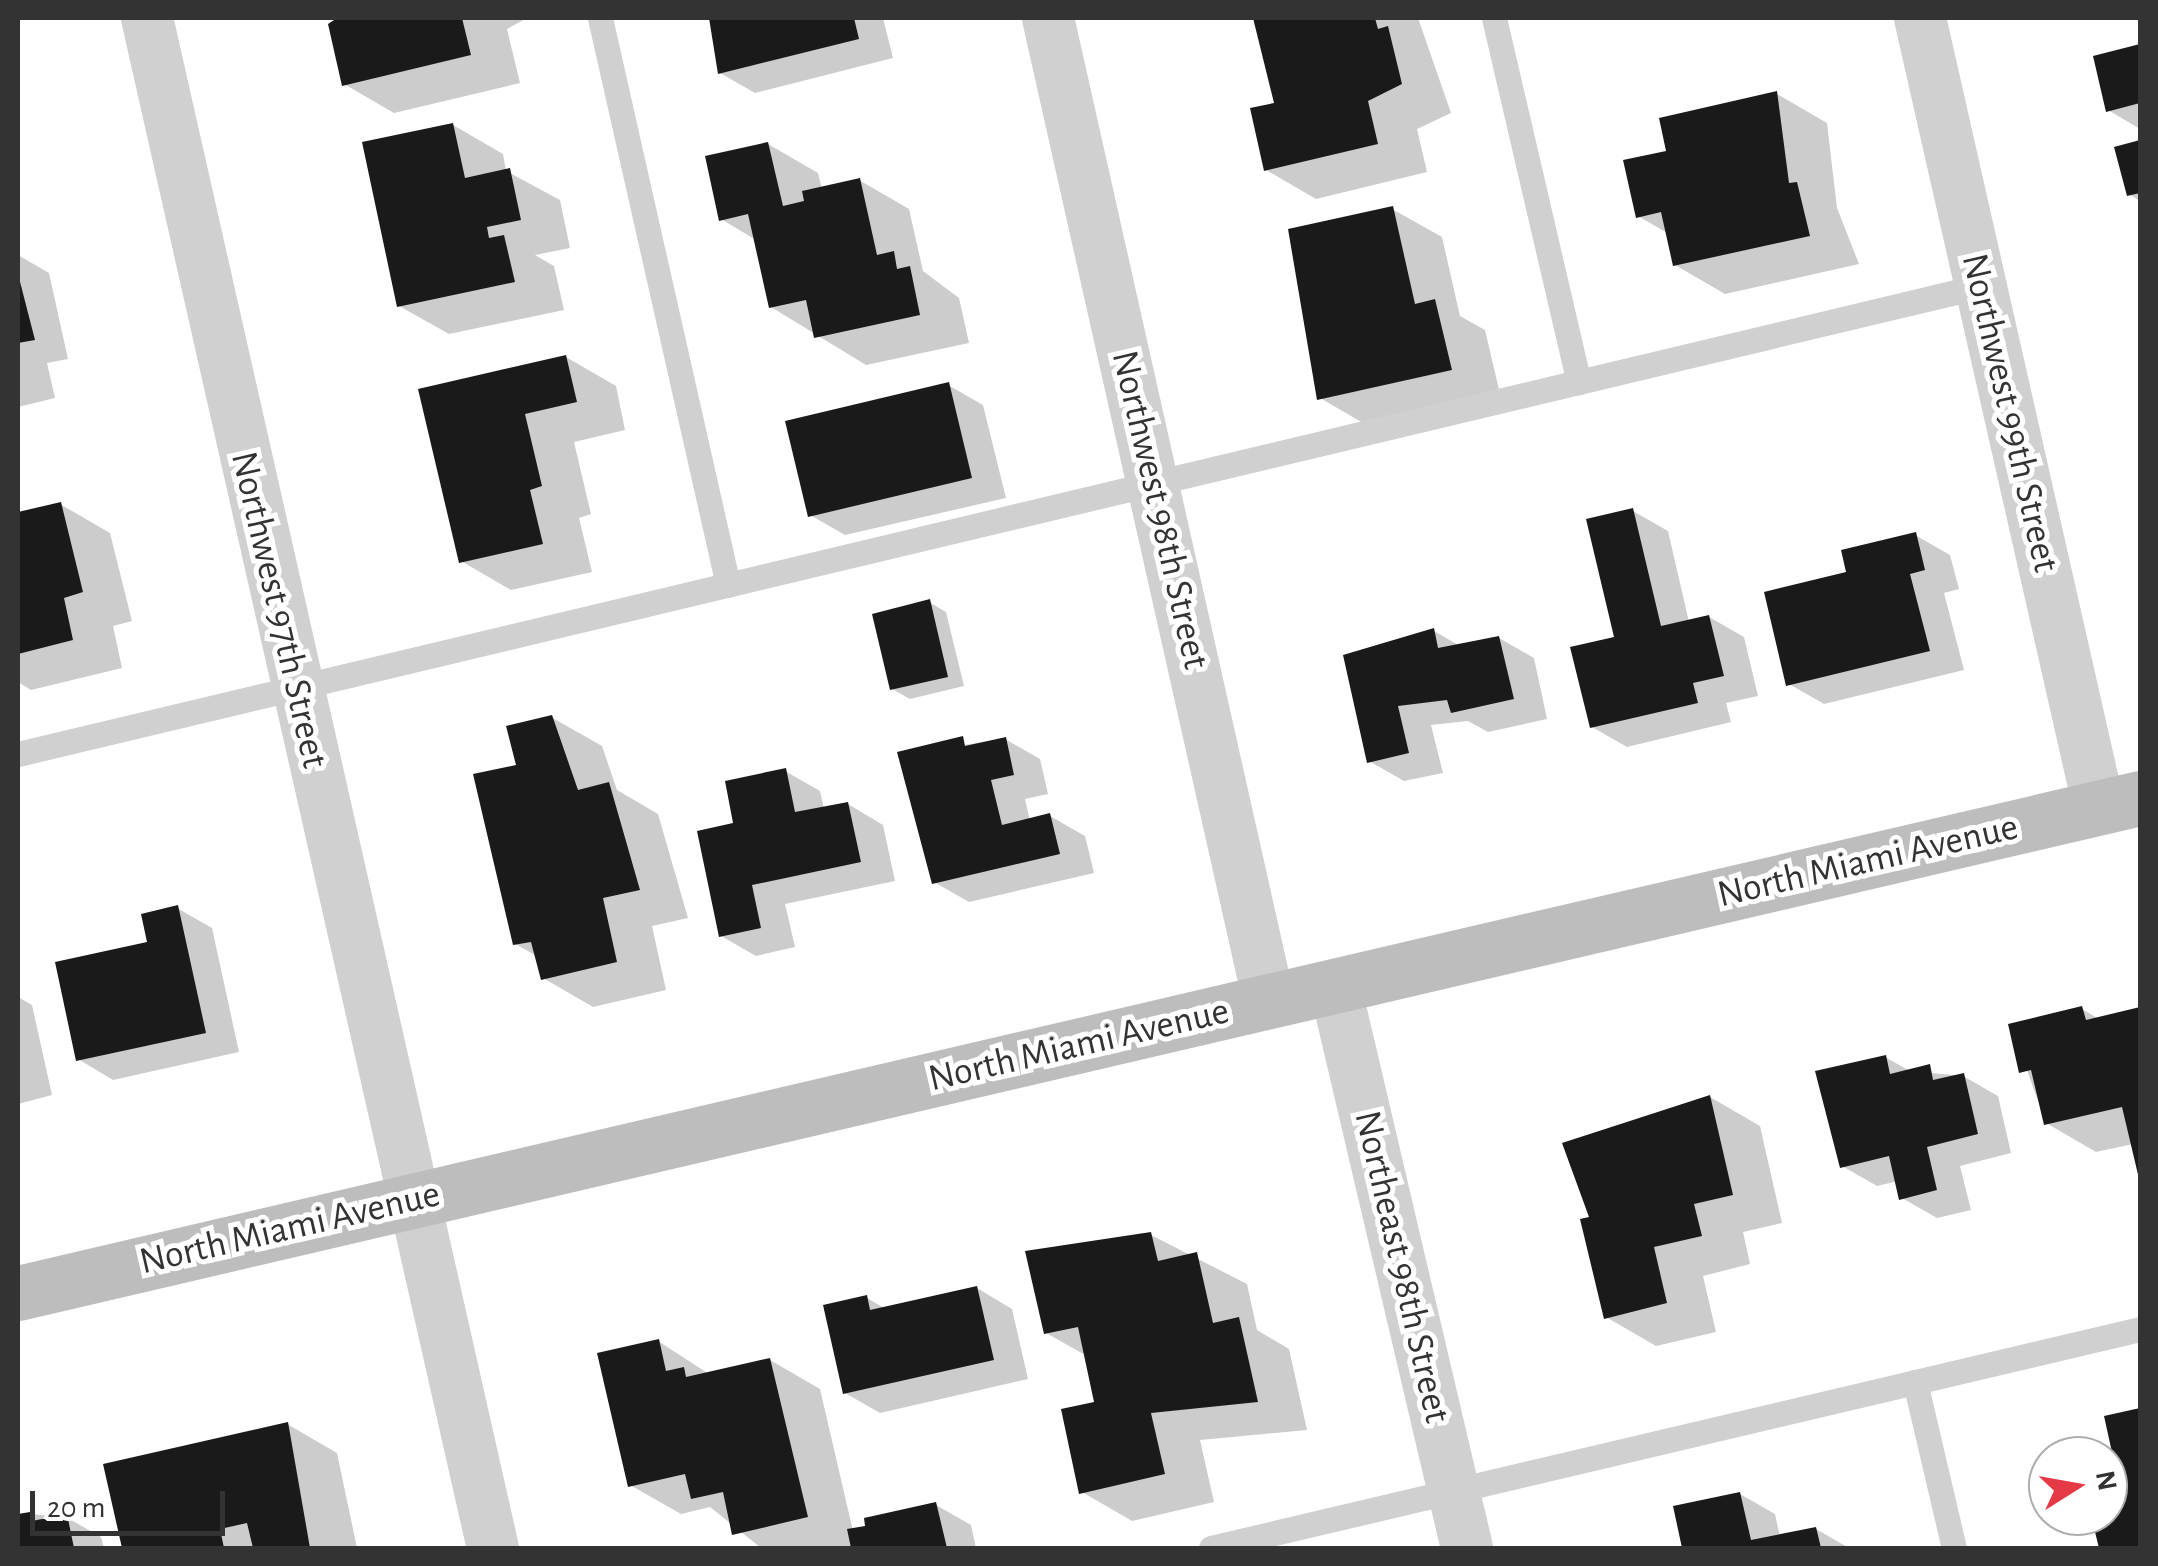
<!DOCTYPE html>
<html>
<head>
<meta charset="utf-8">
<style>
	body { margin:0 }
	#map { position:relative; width:2158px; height:1566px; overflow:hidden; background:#fff; font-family:"Alegreya Sans",sans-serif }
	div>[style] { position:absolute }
	.shadow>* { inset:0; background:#0003 }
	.building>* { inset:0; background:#1a1a1a }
	.lane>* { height:25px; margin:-12.5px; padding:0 12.5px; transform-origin:12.5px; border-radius:12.5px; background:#d0d0d0 }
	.street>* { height:52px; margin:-26px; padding:0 26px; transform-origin:26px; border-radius:26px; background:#d0d0d0 }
	.secondary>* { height:55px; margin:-27.5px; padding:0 27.5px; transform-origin:27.5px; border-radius:27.5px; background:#bdbdbd }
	span { translate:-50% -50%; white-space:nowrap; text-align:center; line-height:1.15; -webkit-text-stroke:10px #fff; paint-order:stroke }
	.street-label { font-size:38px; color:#333 }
	.frame { position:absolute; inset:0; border:20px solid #333; pointer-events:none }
	.north { position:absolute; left:2028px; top:1436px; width:100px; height:100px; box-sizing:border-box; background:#fff; border:2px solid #adadad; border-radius:50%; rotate:79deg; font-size:28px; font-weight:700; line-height:40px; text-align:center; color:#333 }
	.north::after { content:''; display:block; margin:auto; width:35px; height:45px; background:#e63946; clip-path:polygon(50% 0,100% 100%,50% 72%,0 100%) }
	.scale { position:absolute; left:30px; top:1491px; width:195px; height:45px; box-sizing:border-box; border:5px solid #333; border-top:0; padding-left:12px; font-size:30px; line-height:35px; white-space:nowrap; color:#333; -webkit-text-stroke:8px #fff; paint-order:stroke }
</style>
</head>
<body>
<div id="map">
	<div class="shadow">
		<i style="clip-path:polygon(340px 18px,527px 18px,507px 29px,520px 83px,394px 113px,344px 84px)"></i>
		<i style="clip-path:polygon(710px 18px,883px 18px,893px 58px,755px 93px,720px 73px)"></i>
		<i style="clip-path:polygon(1256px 18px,1418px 18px,1451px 113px,1417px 129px,1427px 172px,1316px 199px,1266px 170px,1277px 105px)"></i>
		<i style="clip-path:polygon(2140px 47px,2140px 129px,2108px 110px,2096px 58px)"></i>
		<i style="clip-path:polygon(1777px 94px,1827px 123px,1837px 208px,1859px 264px,1725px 294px,1675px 265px,1669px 234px,1638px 216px,1669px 153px)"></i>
		<i style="clip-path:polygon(453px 125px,503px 154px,506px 171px,560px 200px,570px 248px,535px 255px,554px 266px,564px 310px,449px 334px,399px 306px)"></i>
		<i style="clip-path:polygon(2140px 142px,2140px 201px,2129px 194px,2117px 149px)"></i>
		<i style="clip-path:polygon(768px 144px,818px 173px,822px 189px,859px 180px,909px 209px,923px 271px,959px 298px,969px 343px,866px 365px,771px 307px,756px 240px,721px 219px)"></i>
		<i style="clip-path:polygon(1392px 209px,1442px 237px,1460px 316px,1485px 330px,1501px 398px,1370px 427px,1320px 398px)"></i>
		<i style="clip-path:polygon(18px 255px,49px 273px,68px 359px,47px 363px,55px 398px,18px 407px)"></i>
		<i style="clip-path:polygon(566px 357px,616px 386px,625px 430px,574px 442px,591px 514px,579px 518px,592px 572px,511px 590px,461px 561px,421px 391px)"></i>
		<i style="clip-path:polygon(948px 385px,983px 405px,1006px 498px,845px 535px,810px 515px)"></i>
		<i style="clip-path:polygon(60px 504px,110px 533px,132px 621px,113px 626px,122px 668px,31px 690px,18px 682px,18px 514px)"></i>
		<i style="clip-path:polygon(1633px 511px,1668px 531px,1689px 622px,1709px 617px,1744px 637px,1758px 696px,1726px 703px,1731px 722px,1627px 747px,1592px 727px,1617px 639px)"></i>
		<i style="clip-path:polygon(1915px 535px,1950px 555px,1959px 589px,1944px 593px,1964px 670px,1824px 704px,1789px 684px,1848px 574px)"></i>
		<i style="clip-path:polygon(929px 602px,946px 612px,964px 686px,910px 699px,892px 689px)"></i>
		<i style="clip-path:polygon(1434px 631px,1460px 646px,1499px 638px,1534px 658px,1547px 719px,1488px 732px,1468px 721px,1431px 725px,1443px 773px,1404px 781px,1369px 761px)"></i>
		<i style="clip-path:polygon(551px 717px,602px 746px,617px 790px,658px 814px,688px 918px,652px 926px,666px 990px,593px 1007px,543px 978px,537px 956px,515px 944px)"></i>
		<i style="clip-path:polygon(1005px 739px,1040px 759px,1048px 794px,1025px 799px,1030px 821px,1050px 816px,1085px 836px,1094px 873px,969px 902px,934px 882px,900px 754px)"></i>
		<i style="clip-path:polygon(785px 771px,820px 791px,824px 809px,848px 804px,883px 825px,895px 881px,785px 904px,795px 947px,756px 956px,721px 936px,736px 825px)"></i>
		<i style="clip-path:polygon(177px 908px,212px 928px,239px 1052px,113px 1080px,78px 1059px)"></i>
		<i style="clip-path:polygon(18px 997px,32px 1005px,52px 1095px,18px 1104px)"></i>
		<i style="clip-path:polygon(2082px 1009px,2099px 1019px,2140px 1010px,2140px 1179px,2133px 1144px,2096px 1152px,2046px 1123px,2011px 1026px)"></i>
		<i style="clip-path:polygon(1885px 1057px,1910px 1071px,1963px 1076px,1998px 1096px,2011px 1153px,1960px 1166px,1971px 1210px,1937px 1218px,1902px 1198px,1898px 1181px,1877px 1186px,1842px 1166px)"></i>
		<i style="clip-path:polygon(1710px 1097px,1760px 1126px,1782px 1223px,1743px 1232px,1750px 1264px,1703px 1276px,1716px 1332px,1656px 1346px,1606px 1317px,1593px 1219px)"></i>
		<i style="clip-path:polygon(1151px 1235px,1247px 1284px,1257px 1330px,1289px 1349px,1307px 1430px,1200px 1440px,1214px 1502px,1132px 1521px,1082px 1492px,1097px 1404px,1087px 1356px,1046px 1333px,1028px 1252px)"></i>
		<i style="clip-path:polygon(977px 1288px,1012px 1309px,1028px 1379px,880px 1413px,845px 1393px,867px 1298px,886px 1309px)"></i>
		<i style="clip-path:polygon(658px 1341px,709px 1374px,770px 1360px,820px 1389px,853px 1531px,936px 1505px,971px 1525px,976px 1548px,761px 1548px,710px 1507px,681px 1514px,630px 1485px)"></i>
		<i style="clip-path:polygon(2140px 1411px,2140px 1548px,2101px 1548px,2094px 1516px,2108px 1516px,2108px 1469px,2118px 1467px,2107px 1418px)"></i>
		<i style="clip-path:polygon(287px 1424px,337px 1453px,357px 1548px,125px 1548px,106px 1466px)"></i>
		<i style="clip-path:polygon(1740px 1494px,1775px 1514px,1780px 1537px,1816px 1529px,1849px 1548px,1684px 1548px,1676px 1508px)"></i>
		<i style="clip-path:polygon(30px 1514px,66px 1517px,101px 1537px,104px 1548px,18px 1548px,18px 1517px)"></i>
	</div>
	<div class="building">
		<i style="clip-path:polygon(337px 18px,462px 18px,471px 55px,342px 86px,328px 24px)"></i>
		<i style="clip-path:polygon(709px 18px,854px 18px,859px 39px,718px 74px)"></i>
		<i style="clip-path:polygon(1253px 18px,1375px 18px,1378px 29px,1388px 26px,1402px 84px,1368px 101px,1378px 144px,1264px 171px,1250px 108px,1274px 103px)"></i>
		<i style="clip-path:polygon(2140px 44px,2140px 103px,2106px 112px,2093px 56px)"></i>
		<i style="clip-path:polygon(1777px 91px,1789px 183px,1797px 182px,1810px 236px,1673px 266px,1661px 212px,1636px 218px,1623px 160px,1666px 151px,1659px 118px)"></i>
		<i style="clip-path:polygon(453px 123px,465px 178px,510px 168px,521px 220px,487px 227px,489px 238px,504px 235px,515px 282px,397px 307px,362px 142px)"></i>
		<i style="clip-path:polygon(2140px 140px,2140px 193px,2127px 196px,2114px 147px)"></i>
		<i style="clip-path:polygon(768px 142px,783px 206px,804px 201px,802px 191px,860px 178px,877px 255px,894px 251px,897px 269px,910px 266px,920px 315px,814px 338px,806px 300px,769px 308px,748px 214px,719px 221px,705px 156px)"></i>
		<i style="clip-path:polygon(1393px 206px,1415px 304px,1435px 299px,1452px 370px,1317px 400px,1288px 229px)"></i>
		<i style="clip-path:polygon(18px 274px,35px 340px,18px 343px)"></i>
		<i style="clip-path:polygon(566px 355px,577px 402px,525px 414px,542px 486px,530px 490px,543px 544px,459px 563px,418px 389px)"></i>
		<i style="clip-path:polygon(949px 382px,972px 478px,808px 517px,785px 421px)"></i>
		<i style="clip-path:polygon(61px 502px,83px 592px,64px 598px,73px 640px,18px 654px,18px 512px)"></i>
		<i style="clip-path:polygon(1633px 508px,1661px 626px,1709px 615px,1724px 676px,1693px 683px,1698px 703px,1590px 728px,1570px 647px,1614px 637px,1586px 519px)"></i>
		<i style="clip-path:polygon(1916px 532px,1925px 570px,1910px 574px,1930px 651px,1786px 686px,1764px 592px,1846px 572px,1841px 550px)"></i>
		<i style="clip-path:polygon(930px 599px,948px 677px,890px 690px,872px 614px)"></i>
		<i style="clip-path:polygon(1434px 628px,1438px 648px,1499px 636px,1514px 699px,1451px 713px,1447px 700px,1398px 706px,1409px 753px,1367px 763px,1343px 655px)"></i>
		<i style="clip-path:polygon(552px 715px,578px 790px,609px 782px,640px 890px,603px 898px,617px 962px,541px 980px,531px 942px,513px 945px,473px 774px,516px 765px,506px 726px)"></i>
		<i style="clip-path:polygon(963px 736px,965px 746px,1006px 737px,1014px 775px,991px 780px,1002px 825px,1050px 813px,1060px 854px,932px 884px,897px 752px)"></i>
		<i style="clip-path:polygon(786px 768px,795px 812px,848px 802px,861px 862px,752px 885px,761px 928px,719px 937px,697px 831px,733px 823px,725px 781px)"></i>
		<i style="clip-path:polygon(178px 905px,206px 1033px,76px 1061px,55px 962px,147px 942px,141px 914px)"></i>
		<i style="clip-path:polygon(2082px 1006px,2086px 1020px,2140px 1007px,2140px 1183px,2122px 1107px,2044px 1125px,2031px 1070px,2019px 1073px,2008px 1024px)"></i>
		<i style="clip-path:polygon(1886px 1055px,1890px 1074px,1930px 1064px,1933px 1080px,1964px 1073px,1978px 1134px,1927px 1147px,1937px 1190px,1899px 1200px,1889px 1156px,1840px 1168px,1815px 1071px)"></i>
		<i style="clip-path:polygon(1710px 1095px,1733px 1195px,1694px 1204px,1702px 1236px,1654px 1247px,1667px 1303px,1604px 1319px,1580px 1219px,1589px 1217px,1562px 1143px)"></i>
		<i style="clip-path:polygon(1151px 1232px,1158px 1261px,1197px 1252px,1213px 1323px,1239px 1317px,1258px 1402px,1151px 1413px,1165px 1474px,1079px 1494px,1061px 1409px,1094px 1402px,1078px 1327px,1044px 1334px,1025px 1251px)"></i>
		<i style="clip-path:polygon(977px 1286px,994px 1360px,843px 1394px,823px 1305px,867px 1295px,870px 1310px)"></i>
		<i style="clip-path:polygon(659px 1339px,666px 1371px,684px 1367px,686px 1377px,770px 1358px,808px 1517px,732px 1535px,723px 1492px,691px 1499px,685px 1474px,628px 1487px,597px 1353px)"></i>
		<i style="clip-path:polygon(2140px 1408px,2140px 1548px,2099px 1548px,2091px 1516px,2108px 1516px,2115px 1466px,2104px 1416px)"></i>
		<i style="clip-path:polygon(288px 1422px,310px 1548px,253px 1548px,247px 1523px,220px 1529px,224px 1548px,122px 1548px,103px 1464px)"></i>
		<i style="clip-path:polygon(1740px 1492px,1751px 1540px,1816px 1527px,1821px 1548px,1682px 1548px,1673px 1506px)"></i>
		<i style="clip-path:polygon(936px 1502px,947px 1548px,851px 1548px,847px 1529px,865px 1526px,864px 1518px)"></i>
		<i style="clip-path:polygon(30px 1512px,32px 1521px,67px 1514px,74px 1548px,18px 1548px,18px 1514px)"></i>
	</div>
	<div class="lane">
		<i style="left:600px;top:18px;width:581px;rotate:77.28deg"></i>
		<i style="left:1494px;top:18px;width:374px;rotate:76.9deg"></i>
		<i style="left:18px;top:754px;width:2018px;rotate:-13.41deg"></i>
		<i style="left:1915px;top:1382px;width:171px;rotate:76.8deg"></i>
		<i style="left:1211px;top:1548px;width:954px;rotate:-13.26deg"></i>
	</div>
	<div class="street">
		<i style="left:147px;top:18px;width:1569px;rotate:77.26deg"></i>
		<i style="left:1048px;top:18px;width:1009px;rotate:77.34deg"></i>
		<i style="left:1920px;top:18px;width:810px;rotate:77.23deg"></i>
		<i style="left:1335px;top:986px;width:577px;rotate:76.78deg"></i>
	</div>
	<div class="secondary">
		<i style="left:18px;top:1293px;width:2179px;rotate:-13.13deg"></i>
	</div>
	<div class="street-label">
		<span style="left:2009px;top:413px;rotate:77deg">Northwest 99th Street</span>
		<span style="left:1159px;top:510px;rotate:77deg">Northwest 98th Street</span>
		<span style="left:278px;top:610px;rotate:77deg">Northwest 97th Street</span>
		<span style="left:1868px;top:862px;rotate:-13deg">North Miami Avenue</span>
		<span style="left:1079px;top:1046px;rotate:-13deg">North Miami Avenue</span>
		<span style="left:290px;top:1229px;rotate:-13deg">North Miami Avenue</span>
		<span style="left:1401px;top:1267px;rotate:77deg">Northeast 98th Street</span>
	</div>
	<div class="frame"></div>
	<div class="north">N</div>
	<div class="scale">20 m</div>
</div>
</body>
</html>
